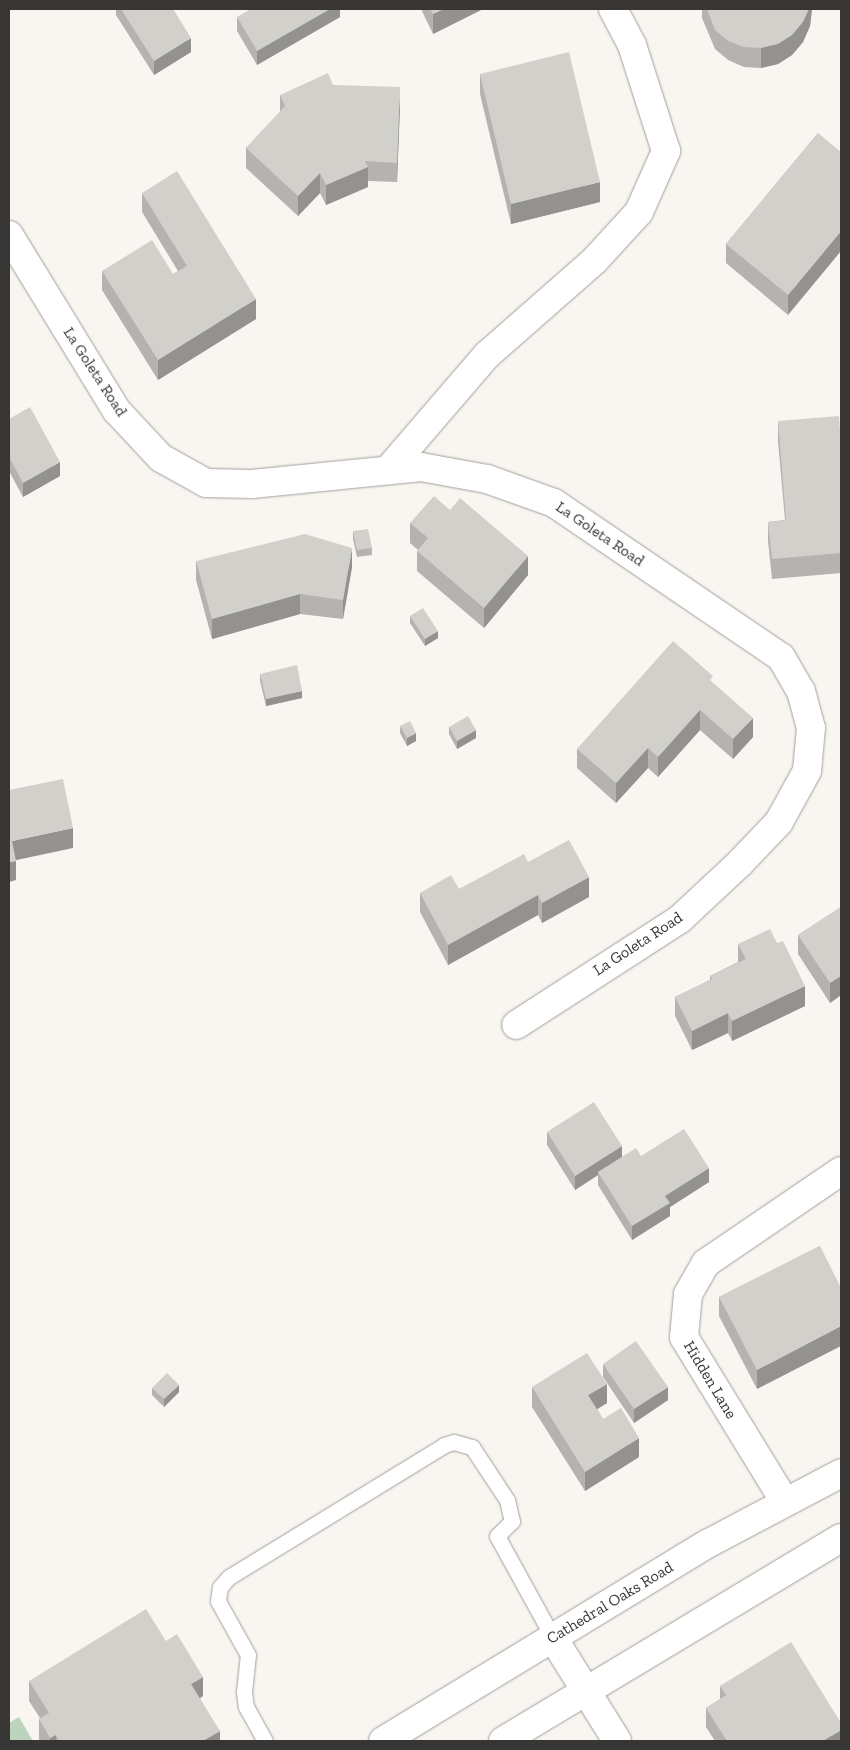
<!DOCTYPE html>
<html>
<head>
<meta charset="utf-8">
<style>
	body { margin:0 }
	#map { position:relative; width:850px; height:1750px; overflow:hidden; background:#f9f6f1; font-family:"Zilla Slab",serif }
	div>[style] { position:absolute }
	.green>* { inset:0; background:#bcd4bc }
	.roads { filter:drop-shadow(0 0 1px #a29f9b) drop-shadow(0 0 1px #a29f9b) }
	.service>* { height:15px; margin:-7.5px; padding:0 7.5px; transform-origin:7.5px; border-radius:7.5px; background:#fff }
	.minor>* { height:28px; margin:-14px; padding:0 14px; transform-origin:14px; border-radius:14px; background:#fff }
	.secondary>* { height:28px; margin:-14px; padding:0 14px; transform-origin:14px; border-radius:14px; background:#fff }
	.wall>* { inset:0; background:#b5b3af }
	.shaded-wall>* { inset:0; background:#93928e }
	.building>* { inset:0; background:#d2d0cb }
	span { translate:-50% -50%; white-space:nowrap; text-align:center; line-height:1.15; -webkit-text-stroke:4px #fff; paint-order:stroke }
	.street-label { font-size:16px; color:#373634 }
	.frame { position:absolute; inset:0; border:10px solid #373634; pointer-events:none }
</style>
</head>
<body>
<div id="map">
	<div class="green">
		<i style="clip-path:polygon(19px 1717px,33px 1741px,9px 1741px,9px 1723px)"></i>
	</div>
	<div class="roads">
		<div class="service">
			<i style="left:265px;top:1741px;width:39px;rotate:-119deg"></i>
			<i style="left:246px;top:1707px;width:15px;rotate:-98deg"></i>
			<i style="left:244px;top:1692px;width:37px;rotate:-84deg"></i>
			<i style="left:248px;top:1655px;width:62px;rotate:-119.1deg"></i>
			<i style="left:218px;top:1601px;width:14px;rotate:-82deg"></i>
			<i style="left:220px;top:1587px;width:13px;rotate:-48deg"></i>
			<i style="left:229px;top:1577px;width:252px;rotate:-31.5deg"></i>
			<i style="left:444px;top:1445px;width:10px;rotate:-17deg"></i>
			<i style="left:454px;top:1442px;width:19px;rotate:16deg"></i>
			<i style="left:472px;top:1447px;width:64px;rotate:56.6deg"></i>
			<i style="left:507px;top:1500px;width:22px;rotate:77deg"></i>
			<i style="left:512px;top:1521px;width:21px;rotate:135deg"></i>
			<i style="left:497px;top:1536px;width:116px;rotate:61.2deg"></i>
		</div>
		<div class="minor">
			<i style="left:9px;top:235px;width:206px;rotate:58.5deg"></i>
			<i style="left:117px;top:411px;width:64px;rotate:46.9deg"></i>
			<i style="left:161px;top:458px;width:51px;rotate:29.1deg"></i>
			<i style="left:206px;top:483px;width:46px;rotate:1.2deg"></i>
			<i style="left:252px;top:484px;width:170px;rotate:-5.7deg"></i>
			<i style="left:421px;top:467px;width:67px;rotate:10.3deg"></i>
			<i style="left:487px;top:479px;width:71px;rotate:19.7deg"></i>
			<i style="left:554px;top:503px;width:274px;rotate:34.2deg"></i>
			<i style="left:781px;top:657px;width:39px;rotate:60deg"></i>
			<i style="left:801px;top:691px;width:38px;rotate:75deg"></i>
			<i style="left:811px;top:728px;width:43px;rotate:95.3deg"></i>
			<i style="left:807px;top:771px;width:58px;rotate:118.8deg"></i>
			<i style="left:779px;top:822px;width:57px;rotate:133.6deg"></i>
			<i style="left:740px;top:863px;width:82px;rotate:137deg"></i>
			<i style="left:680px;top:919px;width:195px;rotate:147.1deg"></i>
			<i style="left:388px;top:470px;width:152px;rotate:-49.3deg"></i>
			<i style="left:487px;top:355px;width:144px;rotate:-41.3deg"></i>
			<i style="left:595px;top:260px;width:65px;rotate:-47.5deg"></i>
			<i style="left:639px;top:212px;width:67px;rotate:-66.1deg"></i>
			<i style="left:666px;top:151px;width:111px;rotate:-107.8deg"></i>
			<i style="left:632px;top:45px;width:41px;rotate:-117.8deg"></i>
			<i style="left:785px;top:1502px;width:193px;rotate:-121.5deg"></i>
			<i style="left:684px;top:1337px;width:43px;rotate:-84.7deg"></i>
			<i style="left:688px;top:1294px;width:36px;rotate:-60deg"></i>
			<i style="left:706px;top:1263px;width:163px;rotate:-34.3deg"></i>
			<i style="left:553px;top:1638px;width:121px;rotate:58.1deg"></i>
		</div>
		<div class="secondary">
			<i style="left:383px;top:1741px;width:381px;rotate:-31.3deg"></i>
			<i style="left:709px;top:1543px;width:149px;rotate:-27.9deg"></i>
			<i style="left:503px;top:1741px;width:394px;rotate:-31deg"></i>
		</div>
	</div>
	<div class="wall">
		<i style="clip-path:polygon(116px 9px,173px 9px,191px 52px,154px 75px,116px 15px)"></i>
		<i style="clip-path:polygon(340px 9px,340px 17px,257px 65px,237px 31px,237px 17px)"></i>
		<i style="clip-path:polygon(421px 9px,483px 9px,433px 34px)"></i>
		<i style="clip-path:polygon(702px 9px,812px 9px,810px 26px,803px 42px,792px 55px,778px 64px,761px 68px,744px 67px,728px 60px,715px 49px,702px 18px)"></i>
		<i style="clip-path:polygon(480px 74px,600px 202px,511px 224px,480px 94px)"></i>
		<i style="clip-path:polygon(333px 85px,400px 106px,397px 182px,368px 181px,368px 187px,326px 205px,320px 193px,298px 216px,246px 168px,246px 148px,280px 112px,280px 95px)"></i>
		<i style="clip-path:polygon(818px 133px,788px 315px,726px 263px,726px 244px)"></i>
		<i style="clip-path:polygon(142px 193px,256px 319px,158px 380px,102px 290px,102px 271px,173px 274px,178px 271px,142px 212px)"></i>
		<i style="clip-path:polygon(9px 419px,60px 476px,23px 497px,9px 471px)"></i>
		<i style="clip-path:polygon(778px 421px,841px 445px,841px 573px,772px 579px,768px 541px,768px 522px,785px 520px,778px 441px)"></i>
		<i style="clip-path:polygon(410px 523px,528px 575px,484px 628px,417px 571px,417px 551px,418px 550px,410px 543px)"></i>
		<i style="clip-path:polygon(353px 531px,372px 548px,372px 555px,357px 557px,353px 539px)"></i>
		<i style="clip-path:polygon(196px 561px,352px 567px,343px 619px,300px 614px,212px 639px,196px 580px)"></i>
		<i style="clip-path:polygon(410px 616px,438px 638px,425px 646px,410px 623px)"></i>
		<i style="clip-path:polygon(260px 674px,302px 698px,266px 706px,260px 681px)"></i>
		<i style="clip-path:polygon(713px 683px,753px 737px,733px 759px,700px 730px,658px 777px,648px 768px,616px 803px,577px 768px,577px 749px)"></i>
		<i style="clip-path:polygon(400px 726px,416px 741px,407px 746px,400px 733px)"></i>
		<i style="clip-path:polygon(449px 727px,476px 738px,457px 749px,449px 734px)"></i>
		<i style="clip-path:polygon(528px 862px,589px 897px,542px 923px,538px 915px,448px 965px,420px 912px,420px 893px,459px 889px)"></i>
		<i style="clip-path:polygon(841px 907px,841px 995px,830px 1003px,798px 954px,798px 935px)"></i>
		<i style="clip-path:polygon(738px 944px,805px 1006px,732px 1041px,728px 1033px,692px 1050px,675px 1016px,675px 997px,710px 980px,710px 976px,738px 962px)"></i>
		<i style="clip-path:polygon(547px 1132px,622px 1157px,641px 1156px,709px 1182px,670px 1207px,670px 1216px,632px 1240px,598px 1185px,598px 1175px,575px 1190px,547px 1145px)"></i>
		<i style="clip-path:polygon(820px 1246px,757px 1389px,719px 1316px,719px 1297px)"></i>
		<i style="clip-path:polygon(603px 1364px,668px 1400px,634px 1423px,603px 1377px)"></i>
		<i style="clip-path:polygon(532px 1387px,607px 1403px,597px 1409px,603px 1419px,639px 1457px,585px 1491px,532px 1407px)"></i>
		<i style="clip-path:polygon(152px 1388px,179px 1392px,164px 1407px,152px 1395px)"></i>
		<i style="clip-path:polygon(29px 1681px,203px 1696px,200px 1698px,220px 1741px,40px 1741px,39px 1739px,39px 1719px,40px 1718px,29px 1701px)"></i>
		<i style="clip-path:polygon(720px 1686px,841px 1741px,715px 1741px,706px 1727px,706px 1708px,720px 1699px)"></i>
	</div>
	<div class="shaded-wall">
		<i style="clip-path:polygon(330px 9px,340px 9px,340px 17px,257px 65px,257px 51px)"></i>
		<i style="clip-path:polygon(444px 9px,483px 9px,433px 34px,433px 14px)"></i>
		<i style="clip-path:polygon(809px 9px,812px 9px,810px 26px,803px 42px,792px 55px,778px 64px,761px 68px,761px 48px)"></i>
		<i style="clip-path:polygon(191px 38px,191px 52px,154px 75px,154px 61px)"></i>
		<i style="clip-path:polygon(400px 87px,400px 106px,397px 182px,397px 163px)"></i>
		<i style="clip-path:polygon(368px 167px,368px 187px,326px 205px,326px 185px)"></i>
		<i style="clip-path:polygon(320px 173px,320px 193px,298px 216px,298px 196px)"></i>
		<i style="clip-path:polygon(600px 182px,600px 202px,511px 224px,511px 204px)"></i>
		<i style="clip-path:polygon(841px 231px,841px 251px,788px 315px,788px 295px)"></i>
		<i style="clip-path:polygon(256px 299px,256px 319px,158px 380px,158px 360px)"></i>
		<i style="clip-path:polygon(60px 462px,60px 476px,23px 497px,23px 483px)"></i>
		<i style="clip-path:polygon(352px 548px,352px 567px,343px 619px,343px 600px)"></i>
		<i style="clip-path:polygon(528px 556px,528px 575px,484px 628px,484px 608px)"></i>
		<i style="clip-path:polygon(300px 594px,300px 614px,212px 639px,212px 619px)"></i>
		<i style="clip-path:polygon(438px 631px,438px 638px,425px 646px,425px 639px)"></i>
		<i style="clip-path:polygon(302px 691px,302px 698px,266px 706px,266px 699px)"></i>
		<i style="clip-path:polygon(700px 710px,700px 730px,658px 777px,658px 757px)"></i>
		<i style="clip-path:polygon(753px 718px,753px 737px,733px 759px,733px 739px)"></i>
		<i style="clip-path:polygon(476px 730px,476px 738px,457px 749px,457px 741px)"></i>
		<i style="clip-path:polygon(416px 733px,416px 741px,407px 746px,407px 738px)"></i>
		<i style="clip-path:polygon(648px 748px,648px 768px,616px 803px,616px 783px)"></i>
		<i style="clip-path:polygon(73px 828px,73px 848px,12px 861px,12px 841px)"></i>
		<i style="clip-path:polygon(16px 861px,16px 880px,9px 882px,9px 862px)"></i>
		<i style="clip-path:polygon(589px 877px,589px 897px,542px 923px,542px 903px)"></i>
		<i style="clip-path:polygon(538px 895px,538px 915px,448px 965px,448px 945px)"></i>
		<i style="clip-path:polygon(841px 976px,841px 995px,830px 1003px,830px 983px)"></i>
		<i style="clip-path:polygon(805px 986px,805px 1006px,732px 1041px,732px 1021px)"></i>
		<i style="clip-path:polygon(728px 1013px,728px 1033px,692px 1050px,692px 1031px)"></i>
		<i style="clip-path:polygon(622px 1146px,622px 1160px,598px 1172px,598px 1175px,575px 1190px,575px 1176px)"></i>
		<i style="clip-path:polygon(709px 1168px,709px 1182px,670px 1207px,670px 1216px,632px 1240px,632px 1226px,665px 1196px)"></i>
		<i style="clip-path:polygon(841px 1326px,841px 1346px,757px 1389px,757px 1370px)"></i>
		<i style="clip-path:polygon(607px 1384px,607px 1403px,588px 1415px,588px 1395px)"></i>
		<i style="clip-path:polygon(179px 1385px,179px 1392px,164px 1407px,164px 1399px)"></i>
		<i style="clip-path:polygon(668px 1387px,668px 1400px,634px 1423px,634px 1409px)"></i>
		<i style="clip-path:polygon(639px 1438px,639px 1457px,585px 1491px,585px 1472px)"></i>
		<i style="clip-path:polygon(203px 1677px,203px 1696px,191px 1704px,191px 1684px)"></i>
		<i style="clip-path:polygon(841px 1730px,841px 1741px,823px 1741px)"></i>
		<i style="clip-path:polygon(220px 1731px,220px 1741px,203px 1741px)"></i>
		<i style="clip-path:polygon(56px 1735px,56px 1741px,50px 1741px,50px 1738px)"></i>
	</div>
	<div class="building">
		<i style="clip-path:polygon(121px 9px,173px 9px,191px 38px,154px 61px)"></i>
		<i style="clip-path:polygon(251px 9px,330px 9px,257px 51px,237px 17px)"></i>
		<i style="clip-path:polygon(430px 9px,444px 9px,433px 14px)"></i>
		<i style="clip-path:polygon(707px 9px,809px 9px,803px 22px,792px 35px,778px 44px,761px 48px,744px 47px,728px 41px,715px 30px)"></i>
		<i style="clip-path:polygon(569px 52px,600px 182px,511px 204px,480px 74px)"></i>
		<i style="clip-path:polygon(328px 73px,333px 85px,400px 87px,397px 163px,365px 161px,368px 167px,326px 185px,320px 173px,298px 196px,246px 148px,285px 106px,280px 95px)"></i>
		<i style="clip-path:polygon(818px 133px,841px 152px,841px 231px,788px 295px,726px 244px)"></i>
		<i style="clip-path:polygon(177px 171px,256px 299px,158px 360px,102px 271px,152px 240px,173px 274px,187px 266px,142px 193px)"></i>
		<i style="clip-path:polygon(30px 407px,60px 462px,23px 483px,9px 457px,9px 419px)"></i>
		<i style="clip-path:polygon(839px 416px,841px 445px,841px 553px,772px 559px,768px 522px,786px 520px,778px 421px)"></i>
		<i style="clip-path:polygon(434px 496px,450px 510px,460px 498px,528px 556px,484px 608px,417px 551px,428px 538px,410px 523px)"></i>
		<i style="clip-path:polygon(368px 529px,372px 548px,357px 550px,353px 531px)"></i>
		<i style="clip-path:polygon(305px 534px,352px 548px,343px 600px,300px 594px,212px 619px,196px 561px)"></i>
		<i style="clip-path:polygon(423px 608px,438px 631px,425px 639px,410px 616px)"></i>
		<i style="clip-path:polygon(673px 641px,713px 676px,710px 680px,753px 718px,733px 739px,700px 710px,658px 757px,648px 748px,616px 783px,577px 749px)"></i>
		<i style="clip-path:polygon(297px 665px,302px 691px,266px 699px,260px 674px)"></i>
		<i style="clip-path:polygon(468px 716px,476px 730px,457px 741px,449px 727px)"></i>
		<i style="clip-path:polygon(410px 721px,416px 733px,407px 738px,400px 726px)"></i>
		<i style="clip-path:polygon(63px 779px,73px 828px,12px 841px,16px 861px,9px 862px,9px 790px)"></i>
		<i style="clip-path:polygon(569px 840px,589px 877px,542px 903px,538px 895px,448px 945px,420px 893px,451px 875px,459px 889px,524px 854px,528px 862px)"></i>
		<i style="clip-path:polygon(841px 907px,841px 976px,830px 983px,798px 935px)"></i>
		<i style="clip-path:polygon(770px 929px,777px 943px,783px 941px,805px 986px,732px 1021px,728px 1013px,692px 1031px,675px 997px,712px 979px,710px 976px,746px 959px,738px 944px)"></i>
		<i style="clip-path:polygon(594px 1102px,622px 1146px,575px 1176px,547px 1132px)"></i>
		<i style="clip-path:polygon(684px 1129px,709px 1168px,665px 1196px,670px 1203px,632px 1226px,598px 1172px,636px 1148px,641px 1156px)"></i>
		<i style="clip-path:polygon(820px 1246px,841px 1288px,841px 1326px,757px 1370px,719px 1297px)"></i>
		<i style="clip-path:polygon(636px 1341px,668px 1387px,634px 1409px,603px 1364px)"></i>
		<i style="clip-path:polygon(587px 1353px,607px 1384px,588px 1395px,603px 1419px,621px 1408px,639px 1438px,585px 1472px,532px 1387px)"></i>
		<i style="clip-path:polygon(167px 1373px,179px 1385px,164px 1399px,152px 1388px)"></i>
		<i style="clip-path:polygon(146px 1609px,166px 1641px,177px 1634px,203px 1677px,191px 1684px,220px 1731px,203px 1741px,59px 1741px,56px 1735px,50px 1738px,39px 1719px,49px 1713px,29px 1681px)"></i>
		<i style="clip-path:polygon(791px 1642px,841px 1723px,841px 1730px,823px 1741px,727px 1741px,706px 1708px,726px 1695px,720px 1686px)"></i>
	</div>
	<div class="street-label">
		<span style="left:95px;top:372px;rotate:57deg">La Goleta Road</span>
		<span style="left:600px;top:534px;rotate:34deg">La Goleta Road</span>
		<span style="left:638px;top:944px;rotate:-33deg">La Goleta Road</span>
		<span style="left:710px;top:1380px;rotate:59deg">Hidden Lane</span>
		<span style="left:610px;top:1603px;rotate:-31deg">Cathedral Oaks Road</span>
	</div>
	<div class="frame"></div>
</div>
</body>
</html>
